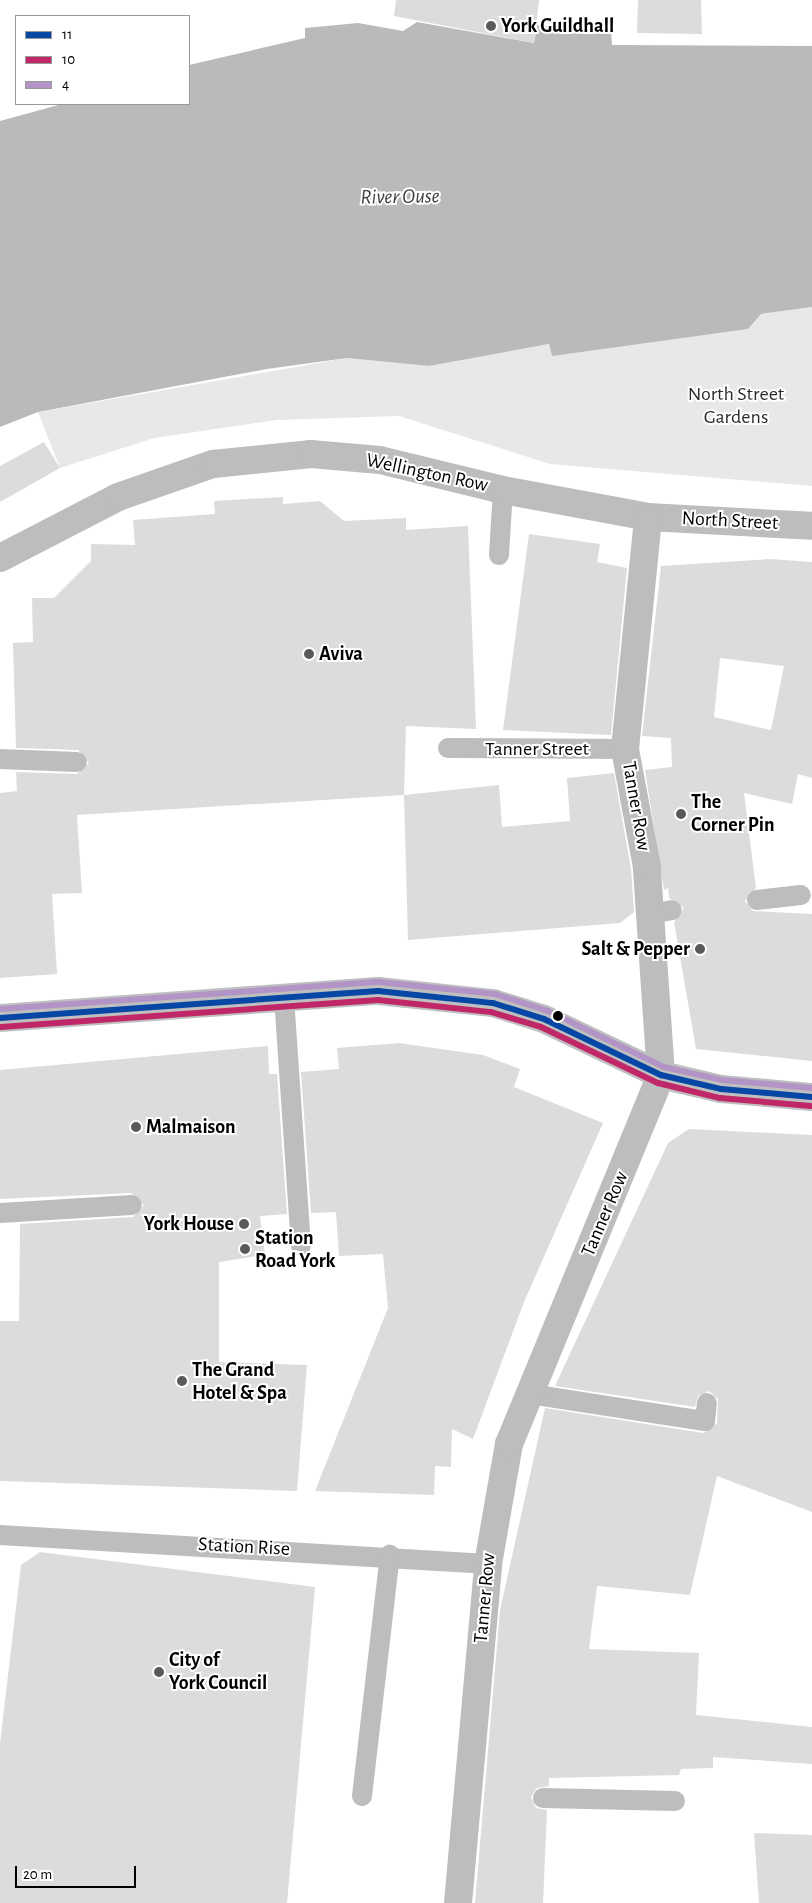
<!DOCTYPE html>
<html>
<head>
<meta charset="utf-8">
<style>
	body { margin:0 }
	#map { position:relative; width:812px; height:1903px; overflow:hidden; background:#fff; font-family:"Alegreya Sans",sans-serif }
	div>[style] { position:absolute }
	.green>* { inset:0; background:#e8e8e8 }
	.water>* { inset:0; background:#bababa }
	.building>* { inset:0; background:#dcdcdc }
	.service>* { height:20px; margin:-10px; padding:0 10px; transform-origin:10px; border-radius:10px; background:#bdbdbd }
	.minor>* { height:28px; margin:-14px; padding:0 14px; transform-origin:14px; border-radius:14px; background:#bdbdbd }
	.secondary>* { height:28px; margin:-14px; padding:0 14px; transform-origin:14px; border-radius:14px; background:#bfbfbf }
	.bus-1>* { height:6px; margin:-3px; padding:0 3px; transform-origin:3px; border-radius:3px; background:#0646a5 }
	.bus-2>* { height:6px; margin:-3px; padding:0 3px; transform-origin:3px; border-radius:3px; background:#c02769 }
	.bus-3>* { height:6px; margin:-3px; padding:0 3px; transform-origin:3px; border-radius:3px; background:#b294c6 }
	.dots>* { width:14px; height:14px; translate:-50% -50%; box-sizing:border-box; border:2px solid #fff; border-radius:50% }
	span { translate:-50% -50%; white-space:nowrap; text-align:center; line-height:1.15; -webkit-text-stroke:4px #fff; paint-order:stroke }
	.poi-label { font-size:20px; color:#000; font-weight:700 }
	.left { translate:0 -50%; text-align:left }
	.right { translate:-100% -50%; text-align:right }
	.park-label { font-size:20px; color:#2d2d2d }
	.street-label { font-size:20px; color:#000 }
	.water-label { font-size:21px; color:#3e3e3e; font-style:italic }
	.legend { position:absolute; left:15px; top:15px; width:175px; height:90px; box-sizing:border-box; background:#fff; border:1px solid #999; margin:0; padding:6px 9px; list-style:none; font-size:15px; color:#000 }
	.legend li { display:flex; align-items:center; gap:10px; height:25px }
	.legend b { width:25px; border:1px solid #999 }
	.scale { position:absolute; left:15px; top:1866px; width:121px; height:22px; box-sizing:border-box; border:2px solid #000; border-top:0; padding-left:6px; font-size:15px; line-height:18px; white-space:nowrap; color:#000; -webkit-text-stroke:4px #fff; paint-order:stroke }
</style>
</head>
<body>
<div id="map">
	<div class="green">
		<i style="clip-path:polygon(812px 307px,812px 486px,550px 464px,399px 416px,277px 420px,154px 438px,60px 468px,38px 412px,347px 358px,429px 366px,550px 344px,552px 355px,748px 329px,761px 314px)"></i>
	</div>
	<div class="water">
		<i style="clip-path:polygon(417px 22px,534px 43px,537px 25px,611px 31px,612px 45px,812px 46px,812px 307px,761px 314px,748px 329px,552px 356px,549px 344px,429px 366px,347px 358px,267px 369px,38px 412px,0 427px,0 121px,62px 104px,189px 104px,189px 65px,305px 38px,305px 28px,358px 23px,403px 31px)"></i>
	</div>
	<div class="building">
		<i style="clip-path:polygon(396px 0,539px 0,534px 43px,394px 16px)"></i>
		<i style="clip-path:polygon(638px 0,701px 0,702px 34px,637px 33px)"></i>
		<i style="clip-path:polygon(44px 442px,60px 468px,0 502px,0 466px)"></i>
		<i style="clip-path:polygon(283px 497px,283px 504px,320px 501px,344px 521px,406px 518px,406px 530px,468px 526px,476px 729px,406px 726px,404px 795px,499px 785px,502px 827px,570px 821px,567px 778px,614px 773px,631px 869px,634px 912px,620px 923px,408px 940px,404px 795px,77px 815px,82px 893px,52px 894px,57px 974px,0 978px,0 793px,17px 791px,16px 772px,77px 774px,89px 763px,78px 750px,16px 748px,13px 643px,33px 642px,32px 598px,54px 598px,91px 561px,91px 544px,135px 545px,133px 520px,215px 514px,214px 501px)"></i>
		<i style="clip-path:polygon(529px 534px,600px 544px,597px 562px,627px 568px,611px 735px,503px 730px)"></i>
		<i style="clip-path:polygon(evenodd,770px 559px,812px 562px,812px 778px,798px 774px,792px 804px,744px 793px,756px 888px,745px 901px,753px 911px,812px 914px,812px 1061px,696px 1049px,674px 922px,684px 908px,669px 898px,668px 888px,664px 890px,645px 770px,672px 767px,671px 738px,642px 736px,661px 566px,770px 559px,720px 658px,784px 666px,771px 730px,714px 717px,720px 658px)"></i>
		<i style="clip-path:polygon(399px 1043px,483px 1055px,520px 1069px,514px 1087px,603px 1123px,524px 1302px,473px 1439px,452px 1429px,451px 1467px,435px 1466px,434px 1495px,315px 1491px,388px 1308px,383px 1254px,339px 1256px,336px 1212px,311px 1213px,301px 1072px,339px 1069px,337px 1048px)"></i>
		<i style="clip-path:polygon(268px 1046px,269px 1074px,277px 1074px,287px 1214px,260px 1216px,265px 1255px,219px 1262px,219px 1362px,307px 1365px,297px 1491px,0 1481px,0 1321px,19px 1321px,20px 1224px,133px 1217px,144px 1205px,131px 1193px,0 1199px,0 1070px)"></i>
		<i style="clip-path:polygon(689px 1129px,812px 1135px,812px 1512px,717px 1476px,690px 1595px,597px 1586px,589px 1649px,699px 1653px,696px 1715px,812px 1727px,812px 1764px,713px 1757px,713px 1768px,681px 1769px,679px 1775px,549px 1778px,549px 1786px,537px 1788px,531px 1797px,536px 1808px,547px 1810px,543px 1903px,475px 1903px,500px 1610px,545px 1408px,703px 1433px,717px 1423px,718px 1399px,709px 1391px,698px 1396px,695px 1407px,555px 1386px,668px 1143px)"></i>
		<i style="clip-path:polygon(40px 1552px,315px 1587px,287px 1903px,0 1903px,0 1743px,21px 1565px)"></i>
		<i style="clip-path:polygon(754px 1833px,812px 1835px,812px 1903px,759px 1903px)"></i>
	</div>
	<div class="service">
		<i style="left:499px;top:555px;width:65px;rotate:-86.5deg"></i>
		<i style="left:448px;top:748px;width:177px;rotate:0.3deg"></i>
		<i style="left:0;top:759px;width:77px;rotate:2.2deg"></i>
		<i style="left:757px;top:900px;width:44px;rotate:-6.5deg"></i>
		<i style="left:650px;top:914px;width:22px;rotate:-10deg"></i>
		<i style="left:284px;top:997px;width:249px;rotate:86.1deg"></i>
		<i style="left:0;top:1213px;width:132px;rotate:-3.5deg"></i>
		<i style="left:530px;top:1394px;width:177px;rotate:8.8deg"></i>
		<i style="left:705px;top:1421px;width:18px;rotate:-84deg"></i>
		<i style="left:0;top:1535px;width:489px;rotate:3.4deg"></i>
		<i style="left:362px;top:1796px;width:243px;rotate:-83.4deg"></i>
		<i style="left:543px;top:1798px;width:132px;rotate:1.3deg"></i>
	</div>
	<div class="minor">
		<i style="left:0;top:558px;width:133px;rotate:-27.3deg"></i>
		<i style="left:118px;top:497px;width:101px;rotate:-19.2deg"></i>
		<i style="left:213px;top:464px;width:99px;rotate:-5.8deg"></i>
		<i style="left:311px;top:454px;width:69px;rotate:5deg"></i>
		<i style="left:380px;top:460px;width:127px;rotate:13.7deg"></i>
		<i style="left:503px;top:490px;width:147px;rotate:10.5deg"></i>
		<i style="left:648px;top:517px;width:164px;rotate:3.1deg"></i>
		<i style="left:458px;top:1903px;width:340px;rotate:-84.9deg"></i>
		<i style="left:488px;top:1564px;width:122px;rotate:-80.1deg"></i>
		<i style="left:509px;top:1444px;width:399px;rotate:-67.6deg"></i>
		<i style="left:661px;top:1075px;width:208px;rotate:-93.9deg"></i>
		<i style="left:647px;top:867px;width:120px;rotate:-100.6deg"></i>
		<i style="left:625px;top:749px;width:233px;rotate:-84.3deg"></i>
	</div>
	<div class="secondary">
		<i style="left:0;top:1018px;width:379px;rotate:-4.1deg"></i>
		<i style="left:378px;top:991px;width:116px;rotate:6deg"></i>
		<i style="left:493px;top:1003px;width:53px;rotate:17.4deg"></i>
		<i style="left:544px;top:1019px;width:130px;rotate:25.6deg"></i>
		<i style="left:661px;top:1075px;width:62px;rotate:13.1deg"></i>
		<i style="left:721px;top:1089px;width:91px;rotate:5deg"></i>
	</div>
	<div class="bus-1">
		<i style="left:0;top:1018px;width:379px;rotate:-4.1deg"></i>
		<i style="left:378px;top:991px;width:116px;rotate:6deg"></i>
		<i style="left:493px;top:1003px;width:53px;rotate:17.4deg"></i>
		<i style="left:544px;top:1019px;width:130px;rotate:25.6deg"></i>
		<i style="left:661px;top:1075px;width:62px;rotate:13.1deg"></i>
		<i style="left:721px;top:1089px;width:91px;rotate:5deg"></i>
	</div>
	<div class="bus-2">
		<i style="left:1px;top:1027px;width:378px;rotate:-4.1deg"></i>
		<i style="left:378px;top:1000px;width:114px;rotate:6.1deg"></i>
		<i style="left:491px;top:1012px;width:52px;rotate:16.7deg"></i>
		<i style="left:541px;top:1027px;width:130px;rotate:25.6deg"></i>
		<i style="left:658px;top:1083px;width:64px;rotate:13.6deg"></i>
		<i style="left:720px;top:1098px;width:91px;rotate:5deg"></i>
	</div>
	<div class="bus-3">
		<i style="left:0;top:1009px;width:380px;rotate:-4.1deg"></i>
		<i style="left:379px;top:982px;width:117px;rotate:5.9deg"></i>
		<i style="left:495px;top:994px;width:56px;rotate:17.8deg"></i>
		<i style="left:548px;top:1011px;width:129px;rotate:25.8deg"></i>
		<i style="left:664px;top:1067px;width:59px;rotate:12.6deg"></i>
		<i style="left:722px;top:1080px;width:90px;rotate:5.1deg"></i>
	</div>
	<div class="dots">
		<i style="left:491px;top:26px;background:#595959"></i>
		<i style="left:309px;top:654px;background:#595959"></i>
		<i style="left:681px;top:814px;background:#595959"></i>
		<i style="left:700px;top:949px;background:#595959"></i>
		<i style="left:558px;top:1016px;background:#000"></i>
		<i style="left:136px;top:1127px;background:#595959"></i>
		<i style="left:244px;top:1224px;background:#595959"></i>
		<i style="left:245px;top:1249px;background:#595959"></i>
		<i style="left:182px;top:1381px;background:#595959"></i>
		<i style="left:159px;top:1672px;background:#595959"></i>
	</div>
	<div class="poi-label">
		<span class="left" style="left:501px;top:26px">York Guildhall</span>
		<span class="left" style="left:319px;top:654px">Aviva</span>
		<span class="left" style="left:691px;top:814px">The<br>Corner Pin</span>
		<span class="right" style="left:690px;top:949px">Salt &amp; Pepper</span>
		<span class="left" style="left:146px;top:1127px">Malmaison</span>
		<span class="right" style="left:234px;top:1224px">York House</span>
		<span class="left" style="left:255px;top:1250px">Station<br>Road York</span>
		<span class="left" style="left:192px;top:1382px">The Grand<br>Hotel &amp; Spa</span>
		<span class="left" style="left:169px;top:1672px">City of<br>York Council</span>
	</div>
	<div class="park-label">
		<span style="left:736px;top:406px">North Street<br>Gardens</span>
	</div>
	<div class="street-label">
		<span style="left:427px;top:473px;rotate:12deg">Wellington Row</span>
		<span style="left:730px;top:521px;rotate:3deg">North Street</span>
		<span style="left:537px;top:749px">Tanner Street</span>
		<span style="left:636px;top:806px;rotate:80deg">Tanner Row</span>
		<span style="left:605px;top:1214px;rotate:-67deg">Tanner Row</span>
		<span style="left:244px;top:1547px;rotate:3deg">Station Rise</span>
		<span style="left:485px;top:1598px;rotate:-85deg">Tanner Row</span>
	</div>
	<div class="water-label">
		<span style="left:400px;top:197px;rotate:-1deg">River Ouse</span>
	</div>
	<ul class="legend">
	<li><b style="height:6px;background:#0646a5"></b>11</li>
	<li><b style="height:6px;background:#c02769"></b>10</li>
	<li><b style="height:6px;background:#b294c6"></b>4</li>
	</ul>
	<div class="scale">20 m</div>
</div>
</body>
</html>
